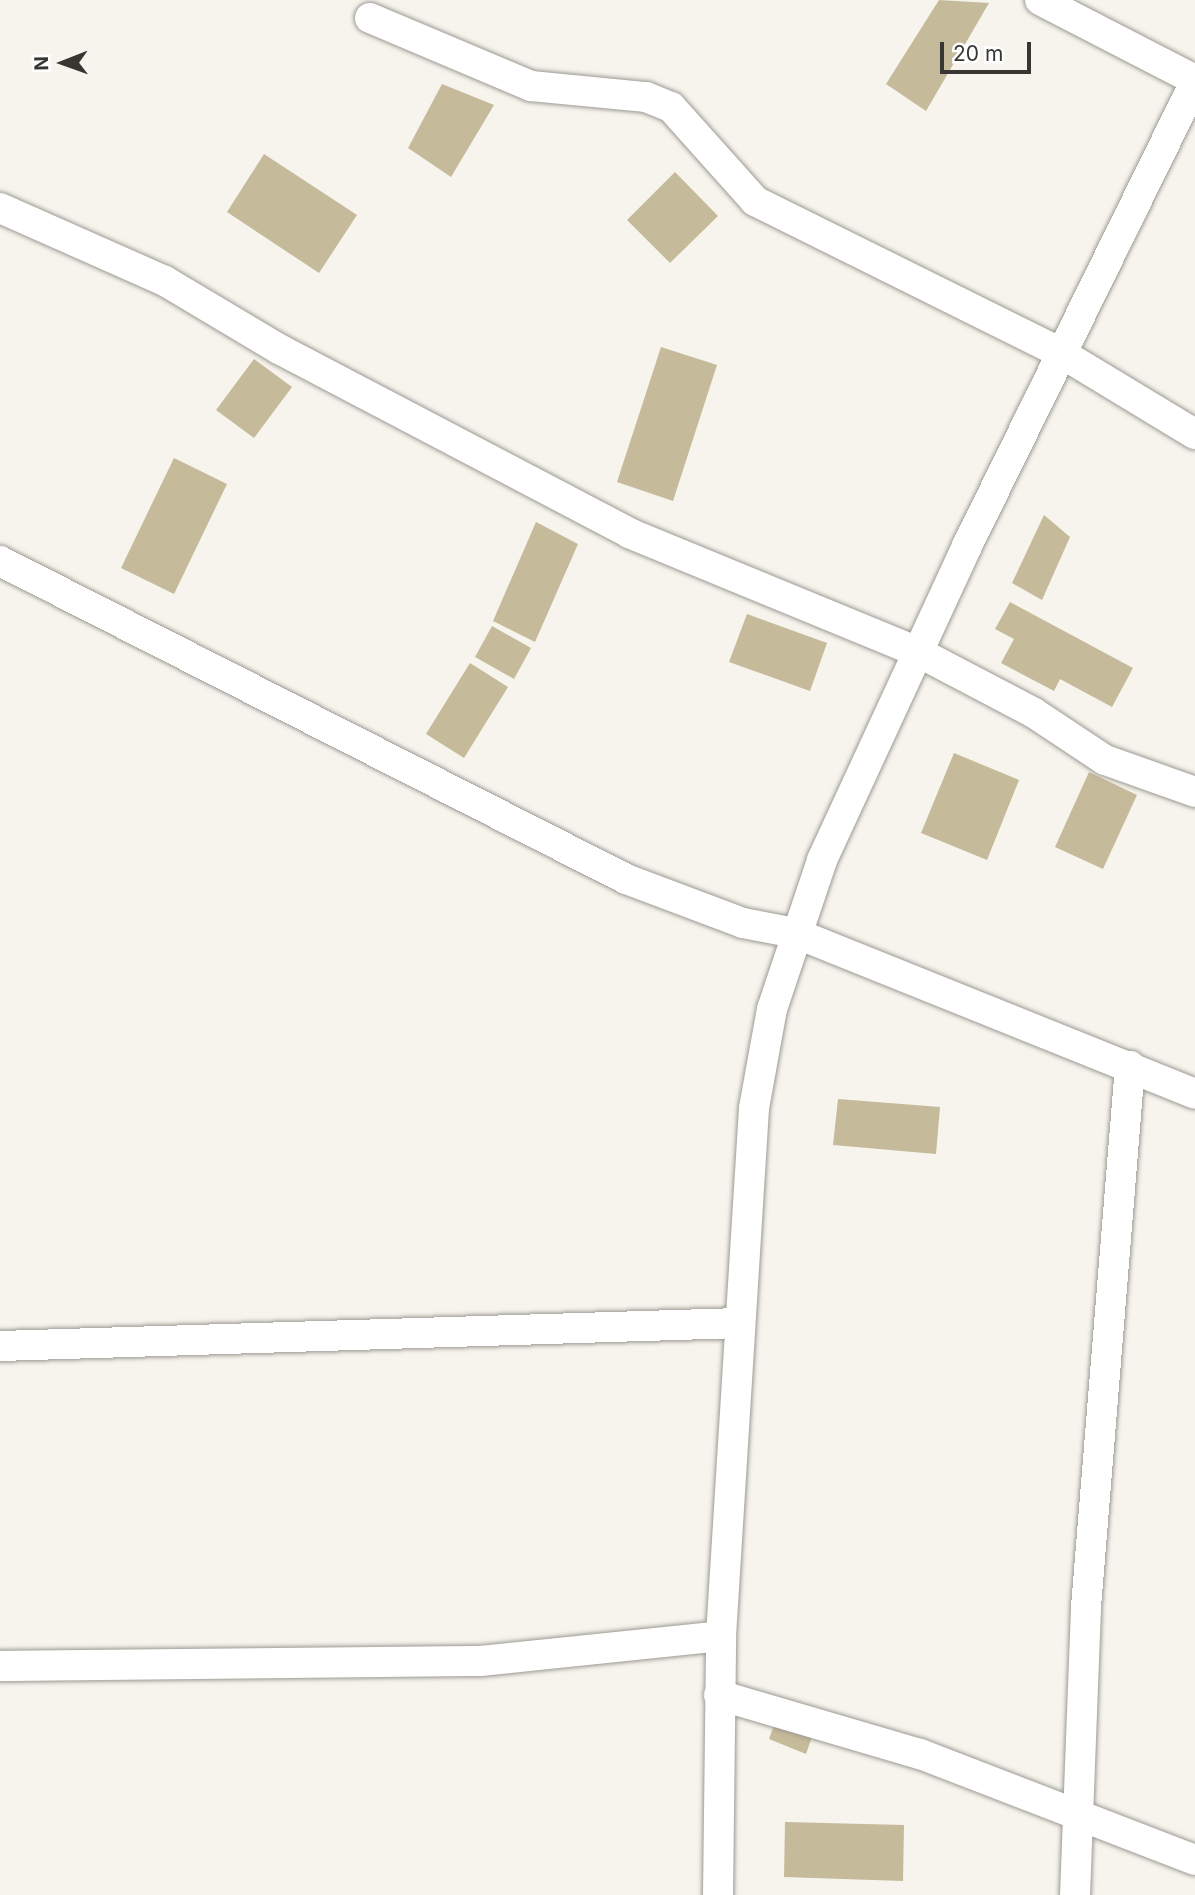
<!DOCTYPE html>
<html>
<head>
<meta charset="utf-8">
<style>
	body { margin:0 }
	#map { position:relative; width:1195px; height:1895px; overflow:hidden; background:#f6f4ed; font-family:Inter,sans-serif }
	div>[style] { position:absolute }
	.building>* { inset:0; background:#c5ba99 }
	.roads { filter:drop-shadow(0 0 2px #9c9a93) drop-shadow(0 0 2px #9c9a93) }
	.minor>* { height:30px; margin:-15px; padding:0 15px; transform-origin:15px; border-radius:15px; background:#fff }
	span { translate:-50% -50%; white-space:nowrap; text-align:center; line-height:1.15; -webkit-text-stroke:7px #fff; paint-order:stroke }
	.north { position:absolute; left:28px; top:28px; width:70px; height:70px; -webkit-text-stroke:5px #fff; paint-order:stroke; rotate:269deg; font-size:19px; font-weight:700; line-height:28px; text-align:center; color:#373633 }
	.north::after { content:''; display:block; margin:auto; width:24px; height:32px; background:#373633; clip-path:polygon(50% 0,100% 100%,50% 72%,0 100%) }
	.scale { position:absolute; left:940px; top:42px; width:91px; height:32px; box-sizing:border-box; border:4px solid #373633; border-top:0; padding-left:9px; font-size:21px; line-height:24px; white-space:nowrap; color:#373633; -webkit-text-stroke:5px #fff; paint-order:stroke }
</style>
</head>
<body>
<div id="map">
	<div class="building">
		<i style="clip-path:polygon(939px 0,989px 3px,926px 111px,886px 84px)"></i>
		<i style="clip-path:polygon(442px 84px,494px 105px,451px 177px,408px 148px)"></i>
		<i style="clip-path:polygon(264px 154px,357px 215px,319px 273px,227px 212px)"></i>
		<i style="clip-path:polygon(675px 172px,718px 216px,670px 263px,627px 220px)"></i>
		<i style="clip-path:polygon(661px 347px,717px 365px,673px 501px,617px 482px)"></i>
		<i style="clip-path:polygon(254px 359px,292px 387px,254px 438px,216px 410px)"></i>
		<i style="clip-path:polygon(174px 458px,227px 484px,174px 594px,121px 568px)"></i>
		<i style="clip-path:polygon(1044px 515px,1070px 537px,1042px 600px,1012px 583px)"></i>
		<i style="clip-path:polygon(536px 522px,578px 544px,535px 642px,493px 621px)"></i>
		<i style="clip-path:polygon(1010px 602px,1133px 668px,1112px 707px,1060px 679px,1054px 691px,1001px 663px,1014px 639px,995px 629px)"></i>
		<i style="clip-path:polygon(747px 614px,827px 643px,810px 691px,729px 662px)"></i>
		<i style="clip-path:polygon(492px 626px,531px 648px,514px 679px,475px 657px)"></i>
		<i style="clip-path:polygon(470px 663px,508px 687px,464px 758px,426px 734px)"></i>
		<i style="clip-path:polygon(954px 753px,1019px 780px,987px 860px,921px 833px)"></i>
		<i style="clip-path:polygon(1089px 772px,1137px 795px,1103px 869px,1055px 847px)"></i>
		<i style="clip-path:polygon(838px 1099px,940px 1107px,936px 1154px,833px 1145px)"></i>
		<i style="clip-path:polygon(776px 1720px,813px 1734px,806px 1754px,769px 1739px)"></i>
		<i style="clip-path:polygon(785px 1822px,904px 1825px,903px 1881px,784px 1877px)"></i>
	</div>
	<div class="roads">
		<div class="minor">
			<i style="left:1040px;top:0;width:174px;rotate:27.3deg"></i>
			<i style="left:370px;top:18px;width:175px;rotate:22.9deg"></i>
			<i style="left:531px;top:86px;width:116px;rotate:5.5deg"></i>
			<i style="left:646px;top:97px;width:27px;rotate:22deg"></i>
			<i style="left:671px;top:107px;width:126px;rotate:48.2deg"></i>
			<i style="left:755px;top:201px;width:342px;rotate:26.4deg"></i>
			<i style="left:1061px;top:353px;width:157px;rotate:31.2deg"></i>
			<i style="left:0;top:208px;width:180px;rotate:23.9deg"></i>
			<i style="left:165px;top:281px;width:133px;rotate:30.8deg"></i>
			<i style="left:279px;top:349px;width:395px;rotate:27.7deg"></i>
			<i style="left:629px;top:533px;width:313px;rotate:22.4deg"></i>
			<i style="left:918px;top:652px;width:131px;rotate:27.7deg"></i>
			<i style="left:1034px;top:713px;width:85px;rotate:33.5deg"></i>
			<i style="left:1105px;top:760px;width:96px;rotate:19.6deg"></i>
			<i style="left:0;top:561px;width:702px;rotate:26.93deg"></i>
			<i style="left:626px;top:879px;width:125px;rotate:20.6deg"></i>
			<i style="left:743px;top:923px;width:53px;rotate:10.9deg"></i>
			<i style="left:795px;top:933px;width:431px;rotate:21.9deg"></i>
			<i style="left:0;top:1346px;width:740px;rotate:-1.78deg"></i>
			<i style="left:0;top:1666px;width:481px;rotate:-0.6deg"></i>
			<i style="left:481px;top:1661px;width:241px;rotate:-5.9deg"></i>
			<i style="left:719px;top:1695px;width:209px;rotate:16.4deg"></i>
			<i style="left:920px;top:1754px;width:295px;rotate:21.1deg"></i>
			<i style="left:718px;top:1895px;width:259px;rotate:-89.3deg"></i>
			<i style="left:721px;top:1636px;width:529px;rotate:-86.42deg"></i>
			<i style="left:754px;top:1108px;width:101px;rotate:-79.7deg"></i>
			<i style="left:772px;top:1009px;width:157px;rotate:-71.4deg"></i>
			<i style="left:822px;top:860px;width:346px;rotate:-65.2deg"></i>
			<i style="left:967px;top:546px;width:517px;rotate:-63.83deg"></i>
			<i style="left:1075px;top:1895px;width:288px;rotate:-87.8deg"></i>
			<i style="left:1086px;top:1607px;width:543px;rotate:-85.35deg"></i>
		</div>
	</div>
	<div class="north">N</div>
	<div class="scale">20 m</div>
</div>
</body>
</html>
